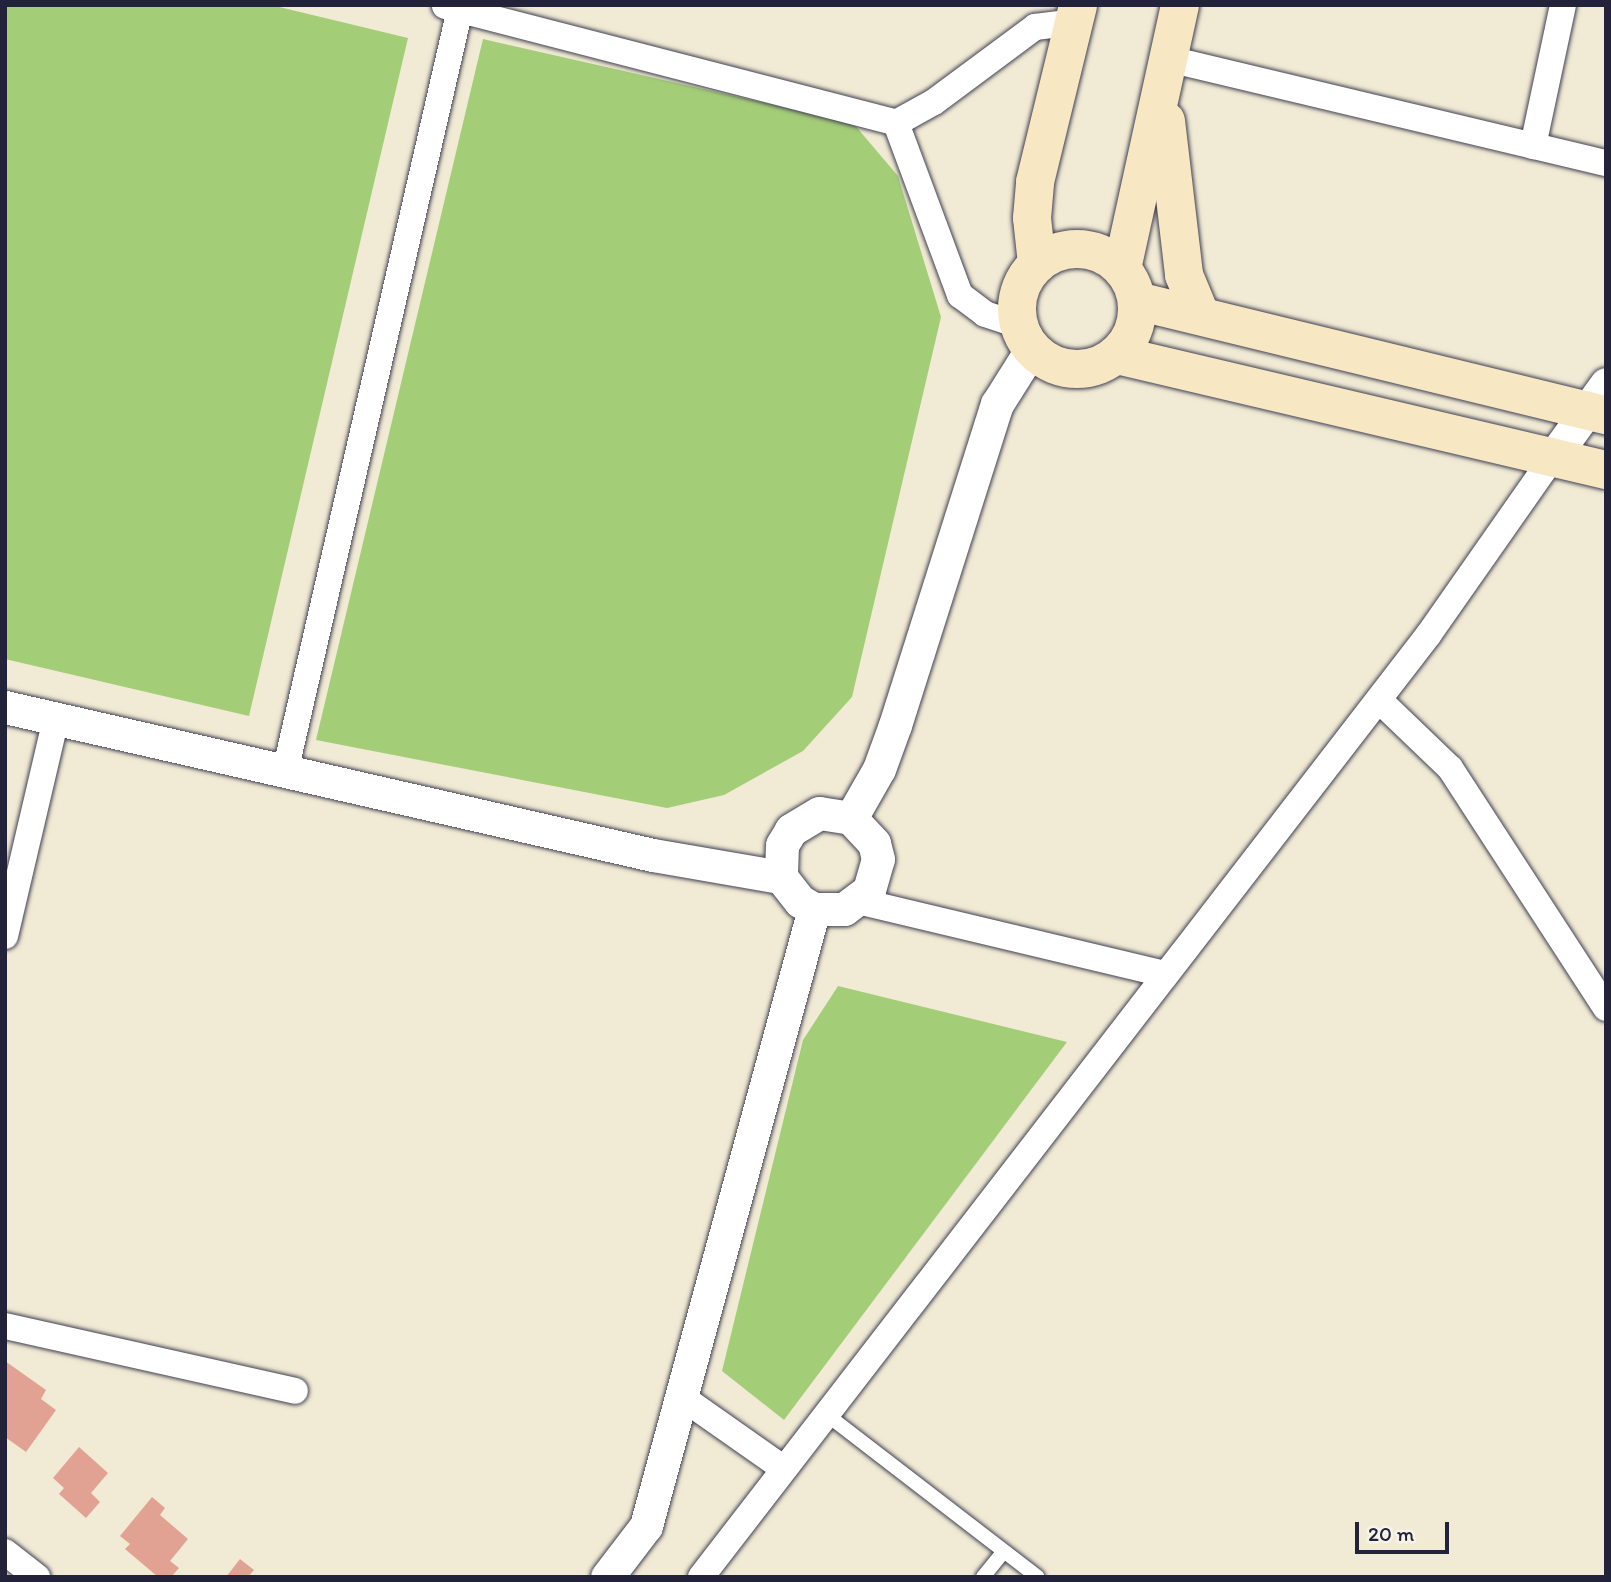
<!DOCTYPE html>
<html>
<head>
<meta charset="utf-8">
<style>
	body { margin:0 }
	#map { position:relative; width:1611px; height:1582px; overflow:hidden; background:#f1ebd5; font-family:Itim,sans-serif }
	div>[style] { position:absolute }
	.green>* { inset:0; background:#a4cd78 }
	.building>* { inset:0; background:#e1a293 }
	.roads { filter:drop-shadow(0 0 2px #414052) drop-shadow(0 0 2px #414052) }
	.service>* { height:14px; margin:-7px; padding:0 7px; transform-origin:7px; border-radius:7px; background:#fff }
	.minor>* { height:26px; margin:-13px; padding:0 13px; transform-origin:13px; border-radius:13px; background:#fff }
	.tertiary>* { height:33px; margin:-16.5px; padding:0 16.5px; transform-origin:16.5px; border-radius:16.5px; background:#fff }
	.secondary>* { height:38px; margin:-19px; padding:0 19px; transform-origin:19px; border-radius:19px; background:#f8e7c3 }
	.secondary>.ring { margin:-19px; padding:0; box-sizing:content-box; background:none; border:38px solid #f8e7c3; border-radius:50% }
	span { translate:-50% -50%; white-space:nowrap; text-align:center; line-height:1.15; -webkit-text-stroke:5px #f7f3e8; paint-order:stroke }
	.frame { position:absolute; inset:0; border:7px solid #22223b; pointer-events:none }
	.scale { position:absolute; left:1355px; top:1522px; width:94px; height:32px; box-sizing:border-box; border:4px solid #22223b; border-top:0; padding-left:9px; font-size:21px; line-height:24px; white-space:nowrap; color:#22223b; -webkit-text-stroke:5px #f7f3e8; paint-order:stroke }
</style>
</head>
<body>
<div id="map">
	<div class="green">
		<i style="clip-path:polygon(5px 5px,271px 5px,408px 38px,249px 716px,5px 659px)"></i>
		<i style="clip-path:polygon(483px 39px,853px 123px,898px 176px,941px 317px,852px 697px,803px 751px,724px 795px,667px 808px,316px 740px)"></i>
		<i style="clip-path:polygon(838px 986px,1067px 1042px,784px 1420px,722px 1371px,803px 1040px)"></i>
	</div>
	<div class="building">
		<i style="clip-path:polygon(5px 1361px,46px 1390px,41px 1399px,56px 1410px,26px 1452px,5px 1437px)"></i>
		<i style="clip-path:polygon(79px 1447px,108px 1473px,91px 1493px,100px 1502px,86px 1518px,59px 1494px,64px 1488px,53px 1478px)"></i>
		<i style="clip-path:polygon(152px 1497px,165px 1508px,160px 1515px,188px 1539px,170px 1561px,179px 1568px,171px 1577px,158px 1577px,125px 1549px,130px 1544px,120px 1536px)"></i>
		<i style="clip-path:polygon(240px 1559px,254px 1570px,248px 1577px,226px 1577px)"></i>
	</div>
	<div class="roads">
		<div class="service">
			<i style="left:826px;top:1414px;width:267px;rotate:37.6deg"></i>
			<i style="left:983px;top:1577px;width:33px;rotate:-51deg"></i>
		</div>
		<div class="minor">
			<i style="left:445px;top:6px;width:466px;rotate:14.5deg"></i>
			<i style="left:896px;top:123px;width:43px;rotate:-28.9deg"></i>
			<i style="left:934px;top:102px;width:126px;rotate:-36.6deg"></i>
			<i style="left:1035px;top:27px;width:39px;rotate:-7deg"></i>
			<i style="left:1169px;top:59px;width:449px;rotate:13.4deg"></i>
			<i style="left:896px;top:123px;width:184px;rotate:69.6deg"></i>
			<i style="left:960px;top:295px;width:31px;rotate:37deg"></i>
			<i style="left:985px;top:314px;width:35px;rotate:18deg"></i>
			<i style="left:1533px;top:146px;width:144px;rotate:-78deg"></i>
			<i style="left:1379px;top:700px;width:98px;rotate:43.8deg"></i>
			<i style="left:1450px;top:768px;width:286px;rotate:57deg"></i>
			<i style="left:285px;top:772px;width:787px;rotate:-77.08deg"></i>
			<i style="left:858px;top:901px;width:316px;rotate:13.4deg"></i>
			<i style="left:5px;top:936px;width:223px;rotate:-76.8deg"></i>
			<i style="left:5px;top:1326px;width:297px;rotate:12.6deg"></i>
			<i style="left:683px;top:1398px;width:123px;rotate:35.1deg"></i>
			<i style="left:5px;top:1552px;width:41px;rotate:38deg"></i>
			<i style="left:701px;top:1577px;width:1191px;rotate:-52.33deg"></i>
			<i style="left:1429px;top:634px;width:216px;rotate:-55deg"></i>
		</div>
		<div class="tertiary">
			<i style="left:1553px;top:457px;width:90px;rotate:-54deg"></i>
			<i style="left:5px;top:707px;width:665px;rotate:12.87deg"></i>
			<i style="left:653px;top:855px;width:130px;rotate:9.8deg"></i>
			<i style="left:781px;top:877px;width:31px;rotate:52deg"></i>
			<i style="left:800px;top:901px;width:16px;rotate:30deg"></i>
			<i style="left:814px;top:909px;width:30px"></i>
			<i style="left:844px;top:909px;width:31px;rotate:-37deg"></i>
			<i style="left:869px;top:890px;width:32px;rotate:-74deg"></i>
			<i style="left:878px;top:859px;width:16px;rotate:-104deg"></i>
			<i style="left:874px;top:843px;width:34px;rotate:-133deg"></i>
			<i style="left:851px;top:818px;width:32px;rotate:-171deg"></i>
			<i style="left:819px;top:813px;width:33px;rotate:149deg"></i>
			<i style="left:791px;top:830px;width:17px;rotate:121deg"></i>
			<i style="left:782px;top:845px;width:32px;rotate:92deg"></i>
			<i style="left:851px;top:818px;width:56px;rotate:-60.3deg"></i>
			<i style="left:879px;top:769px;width:47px;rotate:-70deg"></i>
			<i style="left:895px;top:725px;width:337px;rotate:-72.4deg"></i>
			<i style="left:997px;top:404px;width:64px;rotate:-57.8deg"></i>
			<i style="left:607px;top:1577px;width:64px;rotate:-52.6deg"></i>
			<i style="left:646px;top:1526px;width:639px;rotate:-74.77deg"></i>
		</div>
		<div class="secondary">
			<i style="left:1166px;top:121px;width:155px;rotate:83.3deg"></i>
			<i style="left:1184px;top:275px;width:44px;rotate:67.5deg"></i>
			<i class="ring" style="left:1017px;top:249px;width:82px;height:82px"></i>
			<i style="left:1037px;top:264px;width:46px;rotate:-96.2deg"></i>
			<i style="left:1032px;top:218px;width:36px;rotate:-85deg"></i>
			<i style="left:1035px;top:182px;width:182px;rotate:-76.3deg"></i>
			<i style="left:1122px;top:269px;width:270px;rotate:-77.6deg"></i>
			<i style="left:1137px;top:301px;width:483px;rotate:13.7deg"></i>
			<i style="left:1117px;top:355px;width:502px;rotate:13.23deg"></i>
		</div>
	</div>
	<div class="frame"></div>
	<div class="scale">20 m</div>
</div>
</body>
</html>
